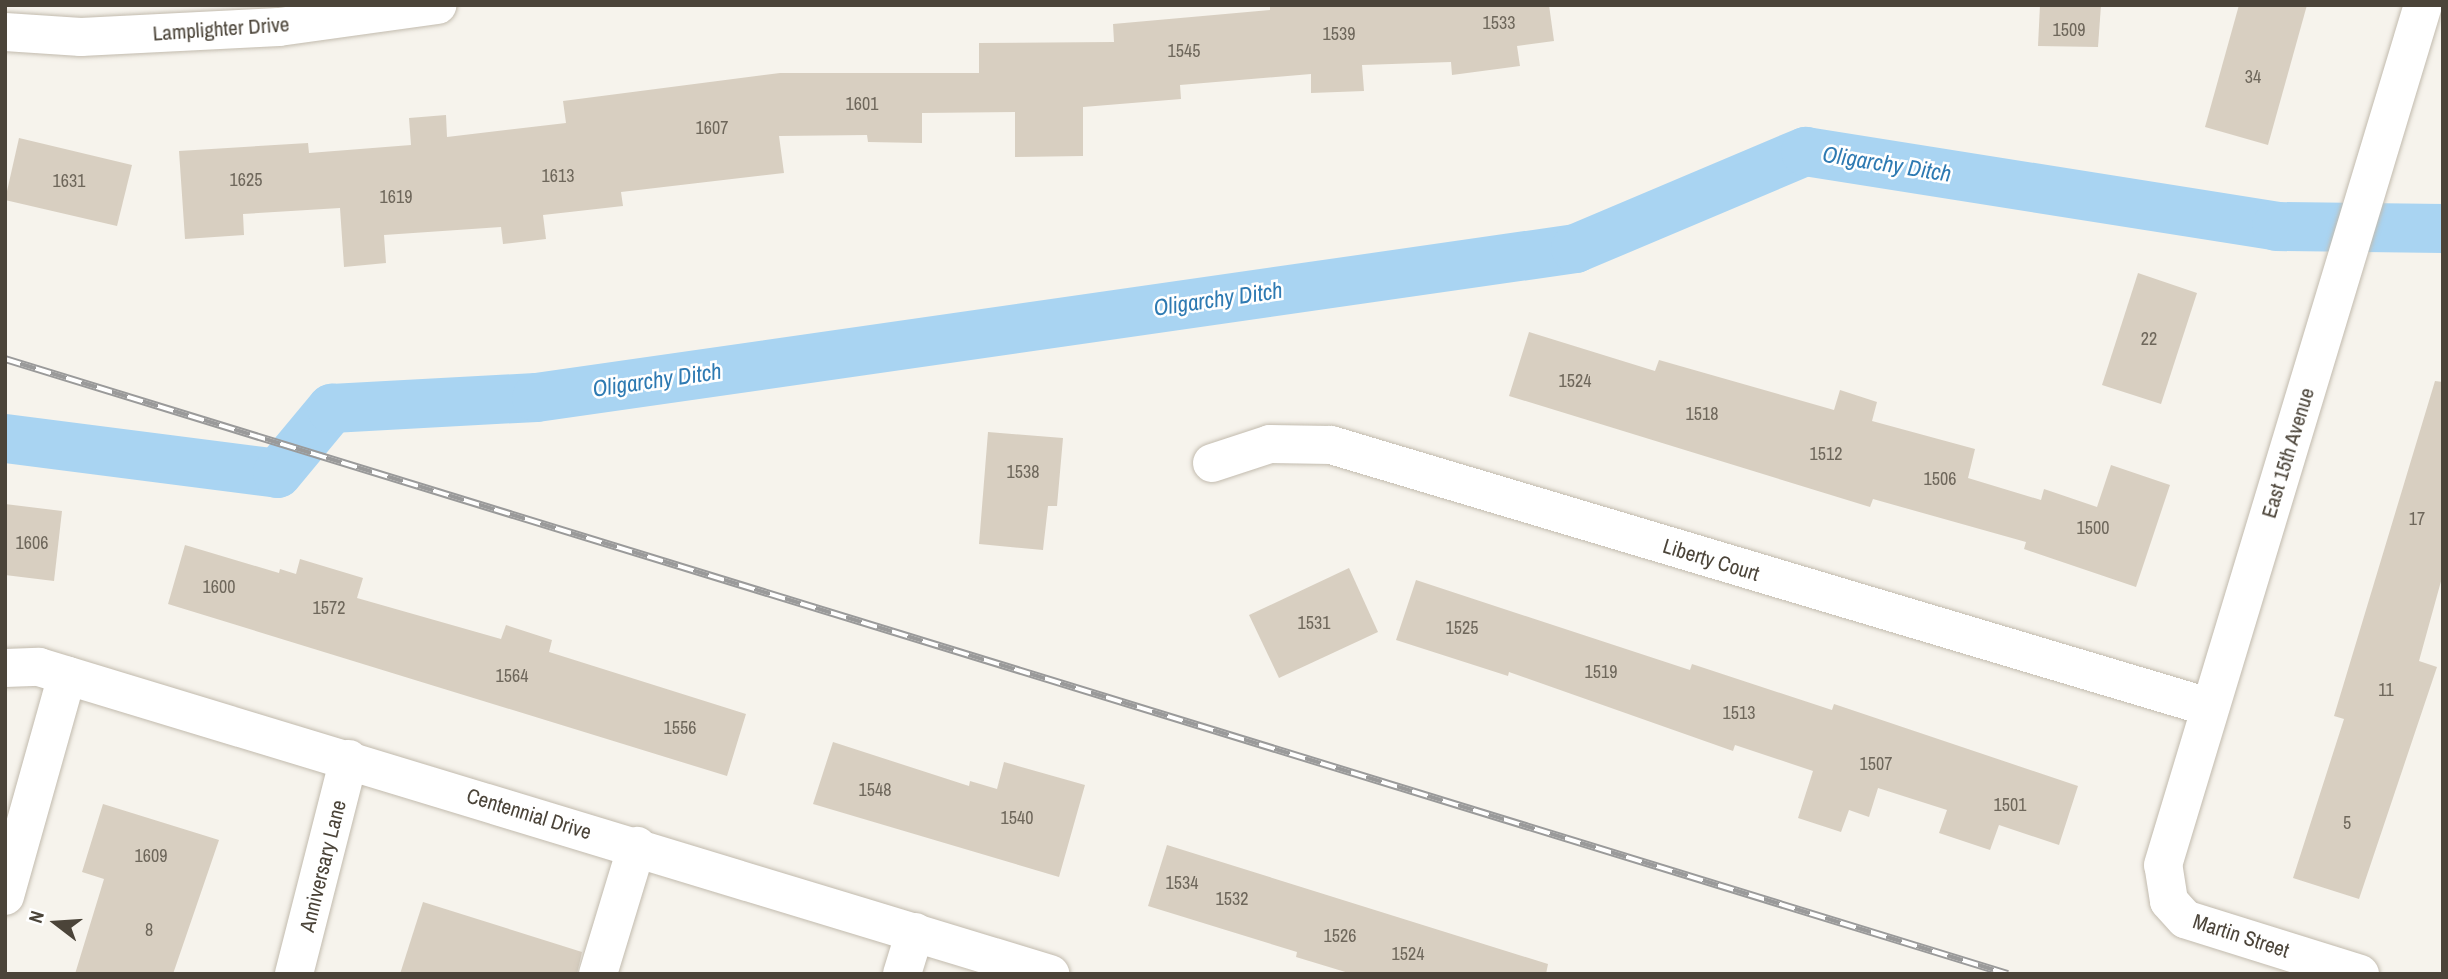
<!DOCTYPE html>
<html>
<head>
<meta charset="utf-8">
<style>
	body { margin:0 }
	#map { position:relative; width:2448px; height:979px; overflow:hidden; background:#f6f3ec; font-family:"Archivo Narrow",sans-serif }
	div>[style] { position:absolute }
	.canal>* { height:49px; margin:-24.5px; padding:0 24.5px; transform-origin:24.5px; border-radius:24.5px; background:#a9d4f2 }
	.building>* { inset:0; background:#d8cfc1 }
	.roads { filter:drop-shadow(0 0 2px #c2bbae) drop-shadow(0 0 2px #c2bbae) }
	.minor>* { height:38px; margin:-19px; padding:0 19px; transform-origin:19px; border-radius:19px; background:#fff }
	.rail>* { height:8px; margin-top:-4px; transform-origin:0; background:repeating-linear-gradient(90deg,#fff 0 16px,#9a9a9a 0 32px); box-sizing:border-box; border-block:2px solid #9a9a9a }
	span { translate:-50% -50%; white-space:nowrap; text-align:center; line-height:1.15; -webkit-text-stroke:5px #fff; paint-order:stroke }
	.number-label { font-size:18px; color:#6e675b }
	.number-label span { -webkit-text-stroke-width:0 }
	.street-label { font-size:21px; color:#4b4439 }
	.water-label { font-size:23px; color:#2e7ab2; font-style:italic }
	.frame { position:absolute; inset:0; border:7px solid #4b4439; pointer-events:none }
	.north { position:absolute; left:21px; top:888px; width:70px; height:70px; -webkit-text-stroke:5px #fff; paint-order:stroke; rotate:287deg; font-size:19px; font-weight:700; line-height:28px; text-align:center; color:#4b4439 }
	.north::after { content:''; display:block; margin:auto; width:24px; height:32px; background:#4b4439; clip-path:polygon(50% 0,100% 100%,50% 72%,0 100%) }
</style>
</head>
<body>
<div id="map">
	<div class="canal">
		<i style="left:5px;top:438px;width:274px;rotate:7.3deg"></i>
		<i style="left:277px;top:473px;width:85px;rotate:-50.3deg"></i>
		<i style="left:331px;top:408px;width:205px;rotate:-3.1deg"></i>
		<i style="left:536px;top:397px;width:1050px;rotate:-8.16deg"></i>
		<i style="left:1575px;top:248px;width:250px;rotate:-22.9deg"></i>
		<i style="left:1805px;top:151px;width:477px;rotate:9deg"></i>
		<i style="left:2276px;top:226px;width:167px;rotate:0.7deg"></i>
	</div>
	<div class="building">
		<i style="clip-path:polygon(1270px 5px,1549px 5px,1554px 41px,1517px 46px,1520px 66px,1452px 75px,1451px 62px,1362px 65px,1364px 91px,1311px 93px,1311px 74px,1180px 85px,1181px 99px,1083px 107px,1083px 156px,1015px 157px,1015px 112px,922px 113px,922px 143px,868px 142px,867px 135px,779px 136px,784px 173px,621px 192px,623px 206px,543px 215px,546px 239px,503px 244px,501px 227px,384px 235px,386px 263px,344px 267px,340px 208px,243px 214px,244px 235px,185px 239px,179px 151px,308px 143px,309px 153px,411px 145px,409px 118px,446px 115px,447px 137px,566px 123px,563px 101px,780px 73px,979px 73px,979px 43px,1114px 42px,1113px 24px,1270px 10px)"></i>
		<i style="clip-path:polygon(2040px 5px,2101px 5px,2098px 47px,2038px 46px)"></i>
		<i style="clip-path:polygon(2239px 5px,2307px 5px,2268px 145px,2205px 127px)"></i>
		<i style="clip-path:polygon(19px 138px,132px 165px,117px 226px,5px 200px)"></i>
		<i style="clip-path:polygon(2138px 273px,2197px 293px,2161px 404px,2102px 385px)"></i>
		<i style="clip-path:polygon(1529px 332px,1655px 371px,1659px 360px,1834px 410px,1840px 390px,1877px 402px,1872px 421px,1975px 449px,1968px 478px,2041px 500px,2044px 489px,2097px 507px,2111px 465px,2170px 485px,2136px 587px,2024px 549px,2026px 542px,1873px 499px,1870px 507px,1509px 396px)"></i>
		<i style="clip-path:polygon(2435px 381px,2443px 382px,2443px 574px,2419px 661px,2437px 667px,2359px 899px,2293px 878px,2344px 719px,2334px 716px)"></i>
		<i style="clip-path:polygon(988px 432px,1063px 438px,1057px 506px,1048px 506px,1043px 550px,979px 544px)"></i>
		<i style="clip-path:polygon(5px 504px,62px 511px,54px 581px,5px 575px)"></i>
		<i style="clip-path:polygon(185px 545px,279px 573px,280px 569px,296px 574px,300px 559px,363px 578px,357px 598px,501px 639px,506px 625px,552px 640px,549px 652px,746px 714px,727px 776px,168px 604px)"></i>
		<i style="clip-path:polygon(1349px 568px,1378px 632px,1279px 678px,1249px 615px)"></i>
		<i style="clip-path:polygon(1416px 580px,1690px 670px,1692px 664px,1832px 710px,1834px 704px,2078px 786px,2059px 845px,1999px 825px,1990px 850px,1939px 833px,1947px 810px,1878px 788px,1869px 817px,1849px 810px,1841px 832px,1798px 818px,1813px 771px,1735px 745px,1733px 751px,1509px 672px,1508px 676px,1396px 640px)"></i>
		<i style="clip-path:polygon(833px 742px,969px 786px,970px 781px,997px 789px,1004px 762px,1085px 785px,1059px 877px,813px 804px)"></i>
		<i style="clip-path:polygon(103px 804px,219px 840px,173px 974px,75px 974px,104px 879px,82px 872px)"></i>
		<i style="clip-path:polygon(1167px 845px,1548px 964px,1546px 974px,1352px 974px,1296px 957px,1297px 952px,1148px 906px)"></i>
		<i style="clip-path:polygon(423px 902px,582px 952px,577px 974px,400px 974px)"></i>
	</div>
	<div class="roads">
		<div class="minor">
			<i style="left:5px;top:32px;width:76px;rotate:3.8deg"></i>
			<i style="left:81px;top:37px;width:198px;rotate:-2.9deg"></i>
			<i style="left:279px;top:27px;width:160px;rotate:-7.9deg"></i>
			<i style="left:1212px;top:463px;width:61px;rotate:-18.1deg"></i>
			<i style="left:1270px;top:444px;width:61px;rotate:0.9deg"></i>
			<i style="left:1331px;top:445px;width:916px;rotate:16.62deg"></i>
			<i style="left:5px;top:668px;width:34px;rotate:-2deg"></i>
			<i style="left:39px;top:667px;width:1057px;rotate:16.89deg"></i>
			<i style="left:5px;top:896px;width:229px;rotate:-74.3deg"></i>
			<i style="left:294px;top:974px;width:222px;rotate:-75.7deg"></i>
			<i style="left:598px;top:974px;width:134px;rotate:-73.1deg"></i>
			<i style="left:902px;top:974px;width:44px;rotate:-72.8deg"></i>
			<i style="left:2360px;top:974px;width:183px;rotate:-162.6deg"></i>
			<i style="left:2185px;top:919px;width:24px;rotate:-132deg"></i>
			<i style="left:2169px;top:901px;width:36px;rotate:-99deg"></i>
			<i style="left:2163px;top:865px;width:898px;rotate:-73.18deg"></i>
		</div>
	</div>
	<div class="rail">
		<i style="left:5px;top:359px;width:2095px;rotate:17.07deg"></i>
	</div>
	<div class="number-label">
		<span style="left:1499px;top:23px">1533</span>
		<span style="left:2069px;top:30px">1509</span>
		<span style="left:1339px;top:34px">1539</span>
		<span style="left:1184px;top:51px">1545</span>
		<span style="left:2253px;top:77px">34</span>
		<span style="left:862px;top:104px">1601</span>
		<span style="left:712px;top:128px">1607</span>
		<span style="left:558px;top:176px">1613</span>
		<span style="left:246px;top:180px">1625</span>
		<span style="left:69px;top:181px">1631</span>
		<span style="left:396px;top:197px">1619</span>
		<span style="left:2149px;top:339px">22</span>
		<span style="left:1575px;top:381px">1524</span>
		<span style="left:1702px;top:414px">1518</span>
		<span style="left:1826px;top:454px">1512</span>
		<span style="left:1023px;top:472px">1538</span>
		<span style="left:1940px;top:479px">1506</span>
		<span style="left:2417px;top:519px">17</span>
		<span style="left:2093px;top:528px">1500</span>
		<span style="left:32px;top:543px">1606</span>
		<span style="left:219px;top:587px">1600</span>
		<span style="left:329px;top:608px">1572</span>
		<span style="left:1314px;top:623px">1531</span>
		<span style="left:1462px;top:628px">1525</span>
		<span style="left:1601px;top:672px">1519</span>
		<span style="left:512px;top:676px">1564</span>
		<span style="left:2386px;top:690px">11</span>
		<span style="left:1739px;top:713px">1513</span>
		<span style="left:680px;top:728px">1556</span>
		<span style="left:1876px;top:764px">1507</span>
		<span style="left:875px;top:790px">1548</span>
		<span style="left:2010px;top:805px">1501</span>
		<span style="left:1017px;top:818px">1540</span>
		<span style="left:2347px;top:823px">5</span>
		<span style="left:151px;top:856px">1609</span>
		<span style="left:1182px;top:883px">1534</span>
		<span style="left:1232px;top:899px">1532</span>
		<span style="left:149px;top:930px">8</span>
		<span style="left:1340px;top:936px">1526</span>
		<span style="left:1408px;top:954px">1524</span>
	</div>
	<div class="street-label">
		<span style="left:221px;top:29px;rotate:-4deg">Lamplighter Drive</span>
		<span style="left:2288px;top:453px;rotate:-73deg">East 15th Avenue</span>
		<span style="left:1711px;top:560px;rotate:17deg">Liberty Court</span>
		<span style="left:529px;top:814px;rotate:17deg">Centennial Drive</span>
		<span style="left:323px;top:866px;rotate:-76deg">Anniversary Lane</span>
		<span style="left:2241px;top:936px;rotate:18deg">Martin Street</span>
	</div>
	<div class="water-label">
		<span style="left:1887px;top:164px;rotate:9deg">Oligarchy Ditch</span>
		<span style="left:1218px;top:299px;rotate:-8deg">Oligarchy Ditch</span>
		<span style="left:657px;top:380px;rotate:-8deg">Oligarchy Ditch</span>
	</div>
	<div class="frame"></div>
	<div class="north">N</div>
</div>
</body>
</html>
